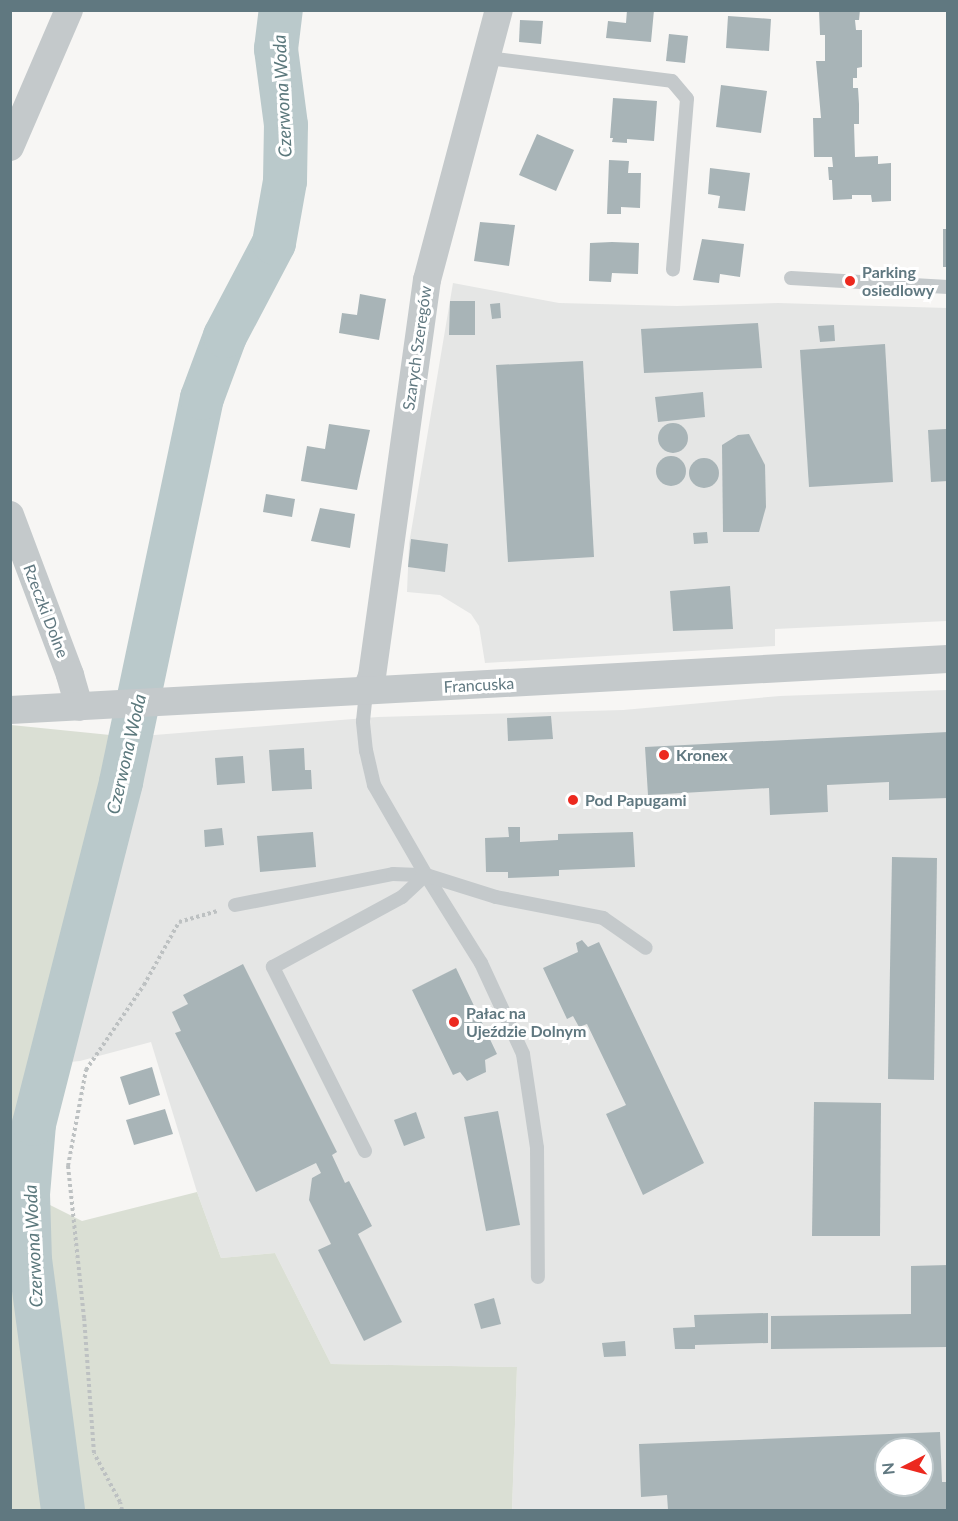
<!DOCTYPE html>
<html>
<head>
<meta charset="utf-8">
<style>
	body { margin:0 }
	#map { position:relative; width:958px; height:1521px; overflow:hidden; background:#f7f6f4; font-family:Lato,sans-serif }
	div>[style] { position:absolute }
	.built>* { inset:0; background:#e5e6e5 }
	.green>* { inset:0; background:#dadfd4 }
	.river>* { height:44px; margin:-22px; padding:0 22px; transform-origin:22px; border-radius:22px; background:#bac9cb }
	.building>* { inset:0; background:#a8b4b7 }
	.round { border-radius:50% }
	.path>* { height:4px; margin-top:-2px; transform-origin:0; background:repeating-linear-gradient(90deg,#bdc1c2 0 3px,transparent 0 6px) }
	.service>* { height:14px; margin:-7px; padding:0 7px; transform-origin:7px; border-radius:7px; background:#c4c9cb }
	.minor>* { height:28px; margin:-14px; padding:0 14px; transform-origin:14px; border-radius:14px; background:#c4c9cb }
	.dots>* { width:16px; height:16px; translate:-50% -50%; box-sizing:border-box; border:3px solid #fff; border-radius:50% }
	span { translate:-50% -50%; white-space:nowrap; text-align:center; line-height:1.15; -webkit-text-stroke:6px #fff; paint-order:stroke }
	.poi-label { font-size:16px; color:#607880; font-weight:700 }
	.left { translate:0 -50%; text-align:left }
	.street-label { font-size:16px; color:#607880 }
	.water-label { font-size:18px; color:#5b787c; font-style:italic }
	.frame { position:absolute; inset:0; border:12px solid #607880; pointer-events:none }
	.north { position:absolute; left:874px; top:1437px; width:60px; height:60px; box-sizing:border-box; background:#fff; border:2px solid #bfc9cc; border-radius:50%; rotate:264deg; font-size:16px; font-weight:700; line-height:24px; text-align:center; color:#607880 }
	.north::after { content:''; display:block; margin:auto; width:21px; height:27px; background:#ec291f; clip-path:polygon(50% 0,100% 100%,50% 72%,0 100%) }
</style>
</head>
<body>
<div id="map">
	<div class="built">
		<i style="clip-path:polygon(453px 283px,559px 303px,677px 306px,778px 303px,947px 308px,947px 621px,775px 629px,775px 646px,485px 663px,479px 626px,471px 614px,440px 595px,407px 592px,409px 544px)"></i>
		<i style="clip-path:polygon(evenodd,947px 690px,947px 1510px,512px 1510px,517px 1367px,331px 1364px,275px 1253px,221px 1258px,197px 1192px,151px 1042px,80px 1061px,49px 1064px,130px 737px,378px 717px,623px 710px,780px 696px,947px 690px,886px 1449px,922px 1449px,922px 1485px,886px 1485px,886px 1449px)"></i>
	</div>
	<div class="green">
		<i style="clip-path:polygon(11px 725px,130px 737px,34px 1124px,28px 1194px,82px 1221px,197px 1192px,221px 1258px,275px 1253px,331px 1364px,517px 1367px,512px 1510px,11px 1510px)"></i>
	</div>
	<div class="river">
		<i style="left:63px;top:1510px;width:251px;rotate:-97.5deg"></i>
		<i style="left:30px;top:1261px;width:67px;rotate:-91.7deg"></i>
		<i style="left:28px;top:1194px;width:70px;rotate:-85.1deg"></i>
		<i style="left:34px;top:1124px;width:353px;rotate:-75.7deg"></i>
		<i style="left:121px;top:782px;width:392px;rotate:-78.1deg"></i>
		<i style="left:202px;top:398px;width:66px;rotate:-69.6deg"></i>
		<i style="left:225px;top:336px;width:105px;rotate:-62.2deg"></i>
		<i style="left:274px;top:243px;width:63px;rotate:-79.9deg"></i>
		<i style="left:285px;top:181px;width:56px;rotate:-89deg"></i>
		<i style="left:286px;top:125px;width:77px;rotate:-97.5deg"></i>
		<i style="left:276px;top:49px;width:39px;rotate:-83deg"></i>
	</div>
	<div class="building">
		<i style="clip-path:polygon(627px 10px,654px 10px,651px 42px,606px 38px,608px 21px,626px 23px)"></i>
		<i style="clip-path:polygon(819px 10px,860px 10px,859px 20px,855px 20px,856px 30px,862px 30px,862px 67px,857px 68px,857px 78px,853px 78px,853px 88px,858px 88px,859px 104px,859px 124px,854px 124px,855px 157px,878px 156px,878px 164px,891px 163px,891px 201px,872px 202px,871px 195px,852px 195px,852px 199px,833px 200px,832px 180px,829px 180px,828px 167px,833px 167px,832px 157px,814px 157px,813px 118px,821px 118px,816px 61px,825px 61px,825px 35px,820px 35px)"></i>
		<i style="clip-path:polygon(728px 16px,771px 19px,769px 51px,726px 48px)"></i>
		<i style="clip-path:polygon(520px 20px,543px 21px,541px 44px,519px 42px)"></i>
		<i style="clip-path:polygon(669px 34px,688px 36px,685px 63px,666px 61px)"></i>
		<i style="clip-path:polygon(721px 85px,767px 91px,761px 133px,716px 127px)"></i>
		<i style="clip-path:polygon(613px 98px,657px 101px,654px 141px,627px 139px,627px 143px,612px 142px,613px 138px,610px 138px)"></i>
		<i style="clip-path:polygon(537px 134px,574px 150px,556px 191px,519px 175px)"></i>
		<i style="clip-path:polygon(609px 160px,629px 161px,628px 173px,641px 173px,640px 208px,621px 207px,621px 214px,607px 214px)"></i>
		<i style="clip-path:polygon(710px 168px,750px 173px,745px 211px,718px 208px,720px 196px,708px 194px)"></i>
		<i style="clip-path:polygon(480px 222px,515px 225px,509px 266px,474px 261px)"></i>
		<i style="clip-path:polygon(943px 229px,948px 229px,948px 267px,943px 267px)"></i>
		<i style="clip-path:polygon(702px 239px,744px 244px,740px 277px,720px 274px,719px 283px,693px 280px)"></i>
		<i style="clip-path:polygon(612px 242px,639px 243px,638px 274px,612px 273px,611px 282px,589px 281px,590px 243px)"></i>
		<i style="clip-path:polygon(360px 294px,386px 299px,379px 340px,339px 333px,342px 313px,357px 315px)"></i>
		<i style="clip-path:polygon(450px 301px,475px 301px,475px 335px,449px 335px)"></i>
		<i style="clip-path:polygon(500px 303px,501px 318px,492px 319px,490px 304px)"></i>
		<i style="clip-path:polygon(758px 323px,762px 368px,644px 373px,641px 329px)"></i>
		<i style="clip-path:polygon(834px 325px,835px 341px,820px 342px,818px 326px)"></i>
		<i style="clip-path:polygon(885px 344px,893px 482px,809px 487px,800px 350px)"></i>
		<i style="clip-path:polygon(583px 361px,594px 557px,508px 562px,496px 365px)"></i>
		<i style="clip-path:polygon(703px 392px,705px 417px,658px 422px,655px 397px)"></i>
		<i class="round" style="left:658px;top:423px;width:30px;height:30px"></i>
		<i style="clip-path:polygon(329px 424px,370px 430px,357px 490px,301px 481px,307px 446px,325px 449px)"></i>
		<i style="clip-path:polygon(946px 429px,948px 481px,931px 482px,928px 430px)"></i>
		<i style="clip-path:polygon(749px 434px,765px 465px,766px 507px,759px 532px,723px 532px,722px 445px,738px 435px)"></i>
		<i class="round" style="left:656px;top:456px;width:30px;height:30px"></i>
		<i class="round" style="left:689px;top:458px;width:30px;height:30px"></i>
		<i style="clip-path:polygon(266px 494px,295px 499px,292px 517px,263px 512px)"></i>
		<i style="clip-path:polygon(320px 508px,355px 514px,350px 548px,311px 541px)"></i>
		<i style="clip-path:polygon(707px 532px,708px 543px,694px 544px,693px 533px)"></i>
		<i style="clip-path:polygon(411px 539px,448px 544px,445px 572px,408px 567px)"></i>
		<i style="clip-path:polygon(730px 586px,733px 629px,673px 631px,670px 591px)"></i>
		<i style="clip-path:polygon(551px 716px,553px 739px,508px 741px,507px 718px)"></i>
		<i style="clip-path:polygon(948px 732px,948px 798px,889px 800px,889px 782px,827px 785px,828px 812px,770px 815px,769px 788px,648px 795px,645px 747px)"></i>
		<i style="clip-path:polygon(304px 748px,305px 770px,311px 770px,312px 789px,272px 791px,269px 750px)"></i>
		<i style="clip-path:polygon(243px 756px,245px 783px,217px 785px,215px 758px)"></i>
		<i style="clip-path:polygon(508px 827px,520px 827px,520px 842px,558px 840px,558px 834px,633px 832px,635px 867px,559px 870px,559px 876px,508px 878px,508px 872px,486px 872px,485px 838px,509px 837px)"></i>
		<i style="clip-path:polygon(222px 828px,224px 845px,205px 847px,204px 830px)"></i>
		<i style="clip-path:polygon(313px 832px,316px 867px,260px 872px,257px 836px)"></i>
		<i style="clip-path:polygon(892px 857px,937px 858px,934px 1080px,888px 1079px)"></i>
		<i style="clip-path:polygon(582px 940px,588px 947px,599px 942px,704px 1163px,643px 1195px,606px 1114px,626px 1105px,587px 1024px,579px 1027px,573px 1016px,567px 1019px,543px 968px,578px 952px,576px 943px)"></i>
		<i style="clip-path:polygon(243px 964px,337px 1152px,332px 1155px,345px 1183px,349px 1181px,372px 1226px,358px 1234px,402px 1322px,364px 1341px,318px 1250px,331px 1244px,309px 1200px,312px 1178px,321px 1173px,316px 1163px,256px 1192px,175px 1033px,181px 1031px,172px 1012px,188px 1004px,183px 995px)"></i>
		<i style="clip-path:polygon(456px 968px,497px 1054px,485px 1060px,486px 1072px,467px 1081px,460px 1072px,453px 1075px,412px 990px)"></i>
		<i style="clip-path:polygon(152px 1067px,160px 1095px,129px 1105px,120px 1077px)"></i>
		<i style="clip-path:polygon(814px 1102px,881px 1103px,880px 1236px,812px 1236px)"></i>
		<i style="clip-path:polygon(165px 1109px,173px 1134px,134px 1145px,126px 1120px)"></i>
		<i style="clip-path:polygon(498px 1111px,520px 1225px,486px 1231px,464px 1117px)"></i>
		<i style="clip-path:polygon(416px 1112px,425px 1138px,404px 1146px,394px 1120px)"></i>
		<i style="clip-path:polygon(948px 1265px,948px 1347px,771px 1349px,771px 1316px,911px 1314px,911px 1266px)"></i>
		<i style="clip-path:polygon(494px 1298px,501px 1324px,481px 1329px,474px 1304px)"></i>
		<i style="clip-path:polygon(768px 1313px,768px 1343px,695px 1345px,695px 1349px,675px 1349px,673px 1328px,695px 1327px,694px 1315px)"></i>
		<i style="clip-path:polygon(625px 1341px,626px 1356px,604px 1357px,602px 1343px)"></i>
		<i style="clip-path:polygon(evenodd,940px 1432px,942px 1482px,948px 1482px,948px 1510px,668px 1510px,667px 1495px,641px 1497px,639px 1444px,940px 1432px,886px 1449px,922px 1449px,922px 1485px,886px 1485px,886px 1449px)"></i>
	</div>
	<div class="path">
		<i style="left:122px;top:1510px;width:8px;rotate:-104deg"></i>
		<i style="left:120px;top:1502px;width:55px;rotate:-118deg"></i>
		<i style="left:94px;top:1453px;width:135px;rotate:-94.2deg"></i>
		<i style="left:84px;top:1318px;width:153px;rotate:-96deg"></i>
		<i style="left:68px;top:1166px;width:98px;rotate:-79.4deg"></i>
		<i style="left:86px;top:1070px;width:103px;rotate:-55.7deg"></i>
		<i style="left:144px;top:985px;width:72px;rotate:-60.9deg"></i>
		<i style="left:179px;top:922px;width:40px;rotate:-16deg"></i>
	</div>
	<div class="service">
		<i style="left:488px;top:58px;width:185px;rotate:7.1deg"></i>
		<i style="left:672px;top:81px;width:23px;rotate:50deg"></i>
		<i style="left:687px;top:99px;width:171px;rotate:94.7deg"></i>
		<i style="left:791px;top:278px;width:157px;rotate:3.3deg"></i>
		<i style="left:426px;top:875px;width:104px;rotate:58deg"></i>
		<i style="left:481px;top:963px;width:100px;rotate:65.2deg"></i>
		<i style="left:523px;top:1054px;width:95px;rotate:81.5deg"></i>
		<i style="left:537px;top:1148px;width:129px;rotate:89.6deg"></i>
		<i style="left:426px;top:875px;width:73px;rotate:17.4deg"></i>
		<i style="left:496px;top:897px;width:109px;rotate:11.1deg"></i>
		<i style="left:603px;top:918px;width:52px;rotate:34.9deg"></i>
		<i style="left:235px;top:905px;width:161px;rotate:-11.1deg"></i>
		<i style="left:393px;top:874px;width:33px;rotate:2deg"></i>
		<i style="left:426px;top:875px;width:104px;rotate:-120deg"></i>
		<i style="left:374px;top:785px;width:35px;rotate:-103deg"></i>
		<i style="left:366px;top:751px;width:30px;rotate:-96deg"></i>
		<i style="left:363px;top:721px;width:30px;rotate:-84deg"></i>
		<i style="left:365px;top:1151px;width:206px;rotate:-116.6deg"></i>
		<i style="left:273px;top:967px;width:147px;rotate:-28.5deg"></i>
		<i style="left:402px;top:897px;width:33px;rotate:-43deg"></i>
	</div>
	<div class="minor">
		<i style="left:10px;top:147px;width:149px;rotate:-66.7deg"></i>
		<i style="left:10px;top:515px;width:171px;rotate:69.4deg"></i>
		<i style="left:70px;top:675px;width:33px;rotate:74deg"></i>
		<i style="left:366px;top:691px;width:16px;rotate:-68deg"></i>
		<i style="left:372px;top:676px;width:400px;rotate:-82.1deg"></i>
		<i style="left:427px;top:280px;width:279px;rotate:-75.1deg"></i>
		<i style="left:10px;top:710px;width:939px;rotate:-3.11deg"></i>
	</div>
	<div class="dots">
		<i style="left:850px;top:281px;background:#ec291f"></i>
		<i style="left:664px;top:755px;background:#ec291f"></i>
		<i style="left:573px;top:800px;background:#ec291f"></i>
		<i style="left:454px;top:1022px;background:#ec291f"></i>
	</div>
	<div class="poi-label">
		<span class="left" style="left:862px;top:281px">Parking<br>osiedlowy</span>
		<span class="left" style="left:676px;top:755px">Kronex</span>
		<span class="left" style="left:585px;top:800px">Pod Papugami</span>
		<span class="left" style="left:466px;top:1022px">Pałac na<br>Ujeździe Dolnym</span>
	</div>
	<div class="street-label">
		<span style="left:417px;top:348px;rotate:-82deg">Szarych Szeregów</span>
		<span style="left:46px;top:611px;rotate:69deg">Rzeczki Dolne</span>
		<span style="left:479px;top:685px;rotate:-3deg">Francuska</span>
	</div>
	<div class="water-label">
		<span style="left:282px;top:96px;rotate:-93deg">Czerwona Woda</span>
		<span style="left:126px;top:754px;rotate:-77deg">Czerwona Woda</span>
		<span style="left:33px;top:1246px;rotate:-93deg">Czerwona Woda</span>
	</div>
	<div class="frame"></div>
	<div class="north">N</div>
</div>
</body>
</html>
